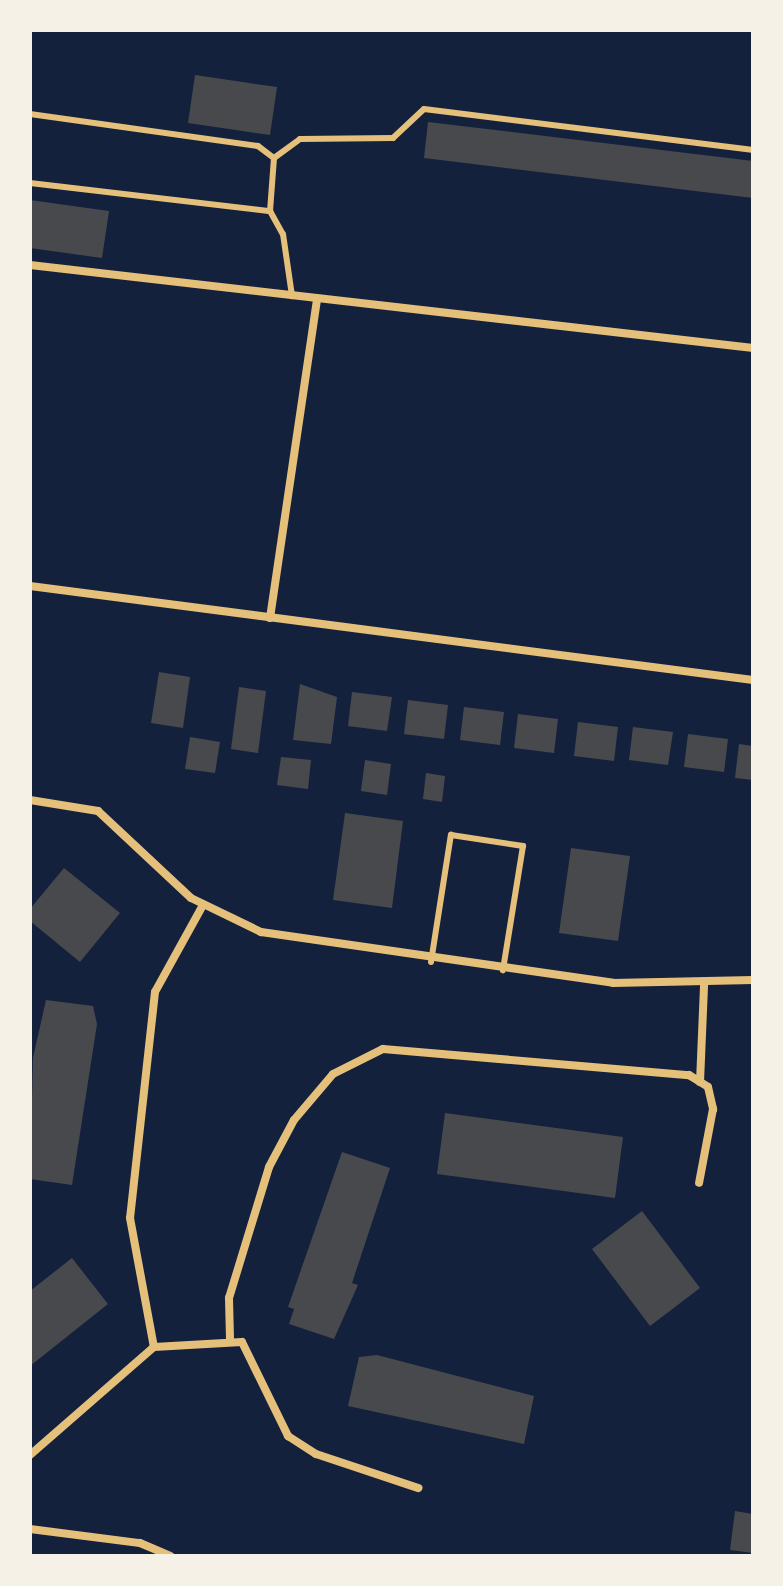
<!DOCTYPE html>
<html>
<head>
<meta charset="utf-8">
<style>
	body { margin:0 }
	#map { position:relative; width:783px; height:1586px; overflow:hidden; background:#14213d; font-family:Lato,sans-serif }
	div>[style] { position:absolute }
	.building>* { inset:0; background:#48494c }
	.service>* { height:6px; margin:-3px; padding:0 3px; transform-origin:3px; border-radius:3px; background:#e5c07b }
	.minor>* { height:8px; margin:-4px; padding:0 4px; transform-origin:4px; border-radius:4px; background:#e5c07b }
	span { translate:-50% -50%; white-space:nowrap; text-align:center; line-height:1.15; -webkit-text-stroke:8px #f6f1e7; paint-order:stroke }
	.frame { position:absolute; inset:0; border:32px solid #f6f1e7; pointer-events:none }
</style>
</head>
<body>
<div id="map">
	<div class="building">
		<i style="clip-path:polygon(195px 75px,277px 87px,270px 135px,188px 123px)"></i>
		<i style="clip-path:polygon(428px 122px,753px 161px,753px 198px,424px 158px)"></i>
		<i style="clip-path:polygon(30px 200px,109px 211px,102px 258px,30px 248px)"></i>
		<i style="clip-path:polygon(159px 672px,190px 677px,183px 728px,151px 723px)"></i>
		<i style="clip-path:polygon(300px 684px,337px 697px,331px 744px,293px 740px)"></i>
		<i style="clip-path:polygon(239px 687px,266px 691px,258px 753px,231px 749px)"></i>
		<i style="clip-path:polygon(352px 692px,392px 697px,387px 731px,348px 726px)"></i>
		<i style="clip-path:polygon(408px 700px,448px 705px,444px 739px,404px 734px)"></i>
		<i style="clip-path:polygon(464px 707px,504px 712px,500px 745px,460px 740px)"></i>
		<i style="clip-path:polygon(518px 714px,558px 719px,554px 753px,514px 748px)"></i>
		<i style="clip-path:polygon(578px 722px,618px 727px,614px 761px,574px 756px)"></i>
		<i style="clip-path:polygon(633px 727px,673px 732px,668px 765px,629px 760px)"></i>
		<i style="clip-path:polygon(688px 734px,728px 739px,724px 772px,684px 767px)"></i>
		<i style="clip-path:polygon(190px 737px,220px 742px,215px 773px,185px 769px)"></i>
		<i style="clip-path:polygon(739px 744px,753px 746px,753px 780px,735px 778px)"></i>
		<i style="clip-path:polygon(281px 757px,311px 760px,308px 789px,277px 785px)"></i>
		<i style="clip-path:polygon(365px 760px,391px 764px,387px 795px,361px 791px)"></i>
		<i style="clip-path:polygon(426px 773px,445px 776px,442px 802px,423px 799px)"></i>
		<i style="clip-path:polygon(345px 813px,403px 821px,392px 908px,333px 900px)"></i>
		<i style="clip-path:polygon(571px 848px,630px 856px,618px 941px,559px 933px)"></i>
		<i style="clip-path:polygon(64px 868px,120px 913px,80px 962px,30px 921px,30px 909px)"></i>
		<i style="clip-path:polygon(46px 1000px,93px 1006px,97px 1024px,72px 1185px,30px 1179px,33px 1058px)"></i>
		<i style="clip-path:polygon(445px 1113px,623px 1137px,615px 1198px,437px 1174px)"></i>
		<i style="clip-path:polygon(342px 1152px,390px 1168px,352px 1283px,358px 1285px,334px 1339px,289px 1324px,294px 1309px,288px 1307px)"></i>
		<i style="clip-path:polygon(642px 1211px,700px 1288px,650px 1326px,592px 1249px)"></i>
		<i style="clip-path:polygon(72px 1258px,108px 1304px,30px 1366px,30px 1291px)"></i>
		<i style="clip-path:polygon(377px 1355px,534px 1396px,524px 1444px,348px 1406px,359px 1357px)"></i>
		<i style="clip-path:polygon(735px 1511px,753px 1514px,753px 1553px,730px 1550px)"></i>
	</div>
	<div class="service">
		<i style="left:30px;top:114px;width:230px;rotate:8deg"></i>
		<i style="left:258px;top:146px;width:20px;rotate:37deg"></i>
		<i style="left:274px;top:158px;width:53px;rotate:94.3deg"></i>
		<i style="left:270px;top:211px;width:26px;rotate:61deg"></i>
		<i style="left:283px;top:234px;width:63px;rotate:81.7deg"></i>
		<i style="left:274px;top:158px;width:32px;rotate:-36deg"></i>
		<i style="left:300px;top:139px;width:93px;rotate:-0.6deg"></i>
		<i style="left:393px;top:138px;width:42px;rotate:-43.1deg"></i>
		<i style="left:424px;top:109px;width:332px;rotate:7.1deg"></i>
		<i style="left:30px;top:183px;width:242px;rotate:6.7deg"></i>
		<i style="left:431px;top:962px;width:129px;rotate:-81.1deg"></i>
		<i style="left:451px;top:835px;width:73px;rotate:8.7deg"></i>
		<i style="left:523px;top:846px;width:126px;rotate:99.2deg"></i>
	</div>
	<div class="minor">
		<i style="left:30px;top:265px;width:728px;rotate:6.55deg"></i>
		<i style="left:30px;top:586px;width:729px;rotate:7.41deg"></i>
		<i style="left:270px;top:618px;width:322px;rotate:-81.6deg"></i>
		<i style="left:30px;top:800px;width:69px;rotate:9.2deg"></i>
		<i style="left:98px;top:811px;width:127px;rotate:43.1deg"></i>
		<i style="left:191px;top:898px;width:78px;rotate:25.9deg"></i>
		<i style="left:261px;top:932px;width:356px;rotate:8.2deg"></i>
		<i style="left:613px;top:983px;width:140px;rotate:-1.2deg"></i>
		<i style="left:203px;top:905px;width:99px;rotate:118.9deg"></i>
		<i style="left:155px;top:992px;width:227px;rotate:96.3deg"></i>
		<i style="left:130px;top:1218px;width:131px;rotate:79.5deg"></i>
		<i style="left:154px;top:1347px;width:88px;rotate:-3.3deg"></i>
		<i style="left:242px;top:1342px;width:105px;rotate:63.9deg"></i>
		<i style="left:288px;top:1436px;width:33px;rotate:33deg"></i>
		<i style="left:316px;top:1454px;width:108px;rotate:18.4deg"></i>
		<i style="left:700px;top:1082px;width:97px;rotate:-87.6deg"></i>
		<i style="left:230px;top:1339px;width:41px;rotate:-91.4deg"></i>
		<i style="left:229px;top:1298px;width:137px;rotate:-73deg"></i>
		<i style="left:269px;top:1167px;width:53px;rotate:-62deg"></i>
		<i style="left:294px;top:1120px;width:60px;rotate:-49.7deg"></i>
		<i style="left:333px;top:1074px;width:56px;rotate:-26.6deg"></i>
		<i style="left:383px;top:1049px;width:307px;rotate:4.9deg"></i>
		<i style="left:689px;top:1075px;width:22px;rotate:32deg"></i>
		<i style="left:708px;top:1087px;width:23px;rotate:77deg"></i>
		<i style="left:713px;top:1109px;width:75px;rotate:100.7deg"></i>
		<i style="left:30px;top:1455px;width:164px;rotate:-41.1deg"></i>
		<i style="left:30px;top:1529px;width:111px;rotate:7.3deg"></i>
		<i style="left:140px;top:1543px;width:33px;rotate:23deg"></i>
	</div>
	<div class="frame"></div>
</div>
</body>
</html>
